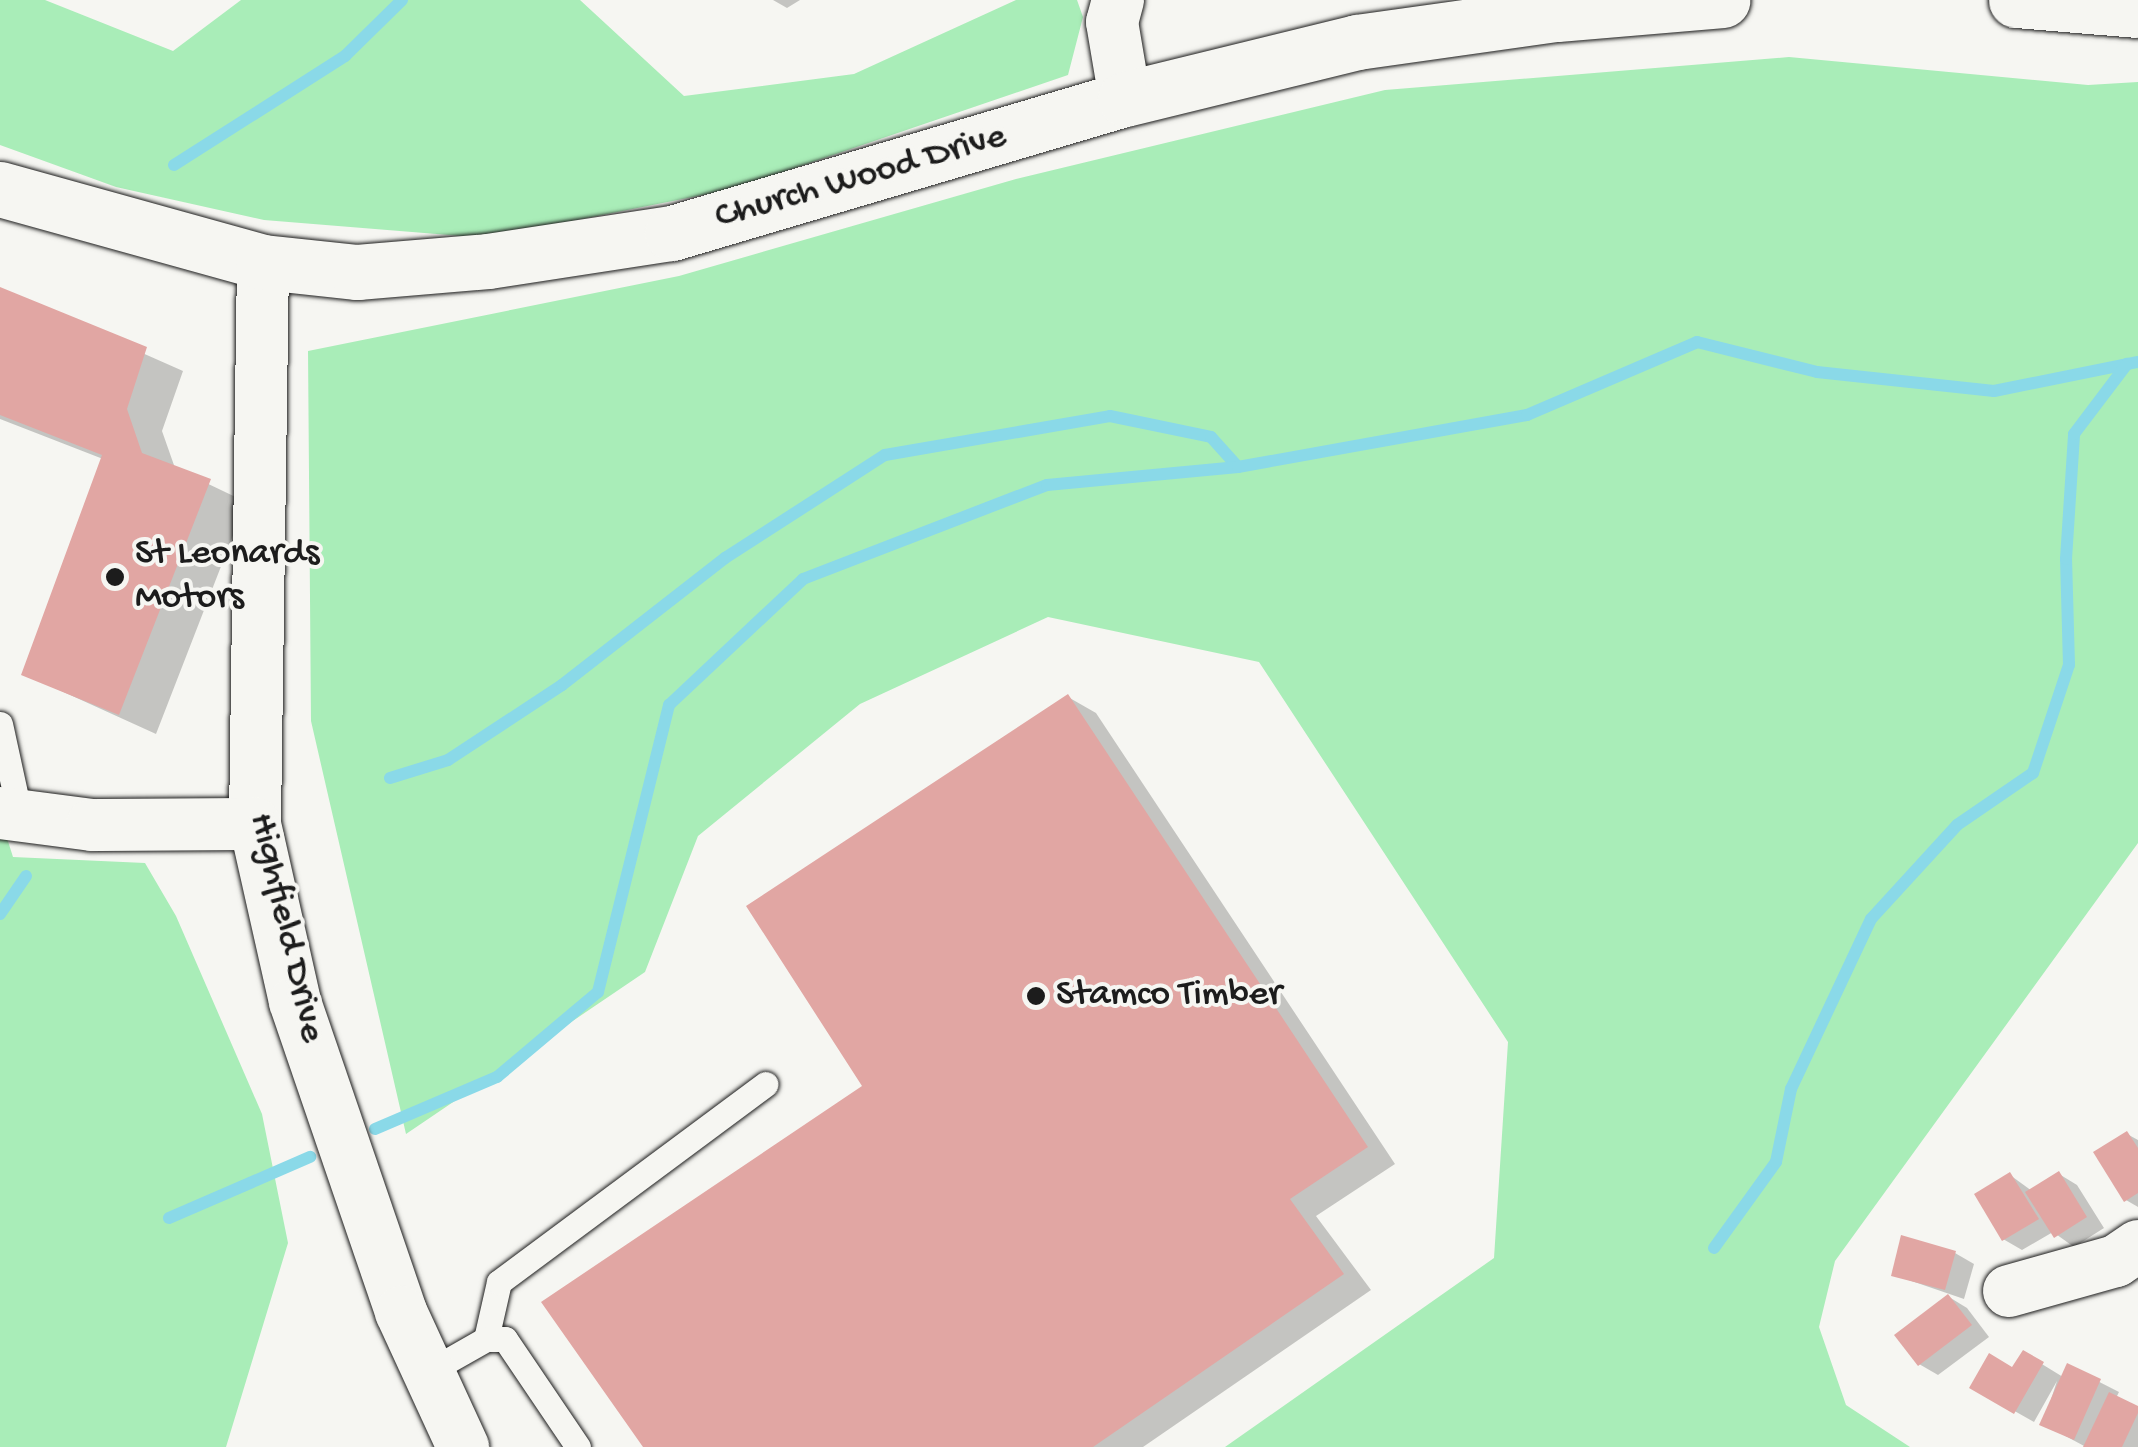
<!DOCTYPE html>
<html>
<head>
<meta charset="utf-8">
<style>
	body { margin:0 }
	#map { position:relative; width:2138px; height:1447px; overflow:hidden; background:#f6f6f2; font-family:"Gochi Hand",sans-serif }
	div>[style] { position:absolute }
	.green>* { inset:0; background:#a9edb8 }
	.shadow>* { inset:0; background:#0003 }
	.stream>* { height:12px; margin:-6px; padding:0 6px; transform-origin:6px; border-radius:6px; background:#8ad9e8 }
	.building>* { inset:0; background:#e1a6a3 }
	.roads { filter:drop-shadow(0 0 2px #1c1c1c) drop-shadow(0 0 2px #1c1c1c) }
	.lane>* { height:25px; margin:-12.5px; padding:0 12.5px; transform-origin:12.5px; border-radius:12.5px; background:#f6f6f2 }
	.street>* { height:52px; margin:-26px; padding:0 26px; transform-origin:26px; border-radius:26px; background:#f6f6f2 }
	.secondary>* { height:55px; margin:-27.5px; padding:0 27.5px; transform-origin:27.5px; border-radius:27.5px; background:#f6f6f2 }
	.dots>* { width:28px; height:28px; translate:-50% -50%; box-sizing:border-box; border:5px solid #f6f6f2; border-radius:50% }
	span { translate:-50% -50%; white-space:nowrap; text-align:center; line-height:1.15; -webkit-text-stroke:8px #f6f6f2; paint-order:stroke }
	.street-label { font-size:38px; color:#1c1c1c }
	.poi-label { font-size:38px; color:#1c1c1c }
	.left { translate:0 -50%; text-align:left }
</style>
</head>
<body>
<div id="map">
	<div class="green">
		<i style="clip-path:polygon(0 0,45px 0,173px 51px,241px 0,580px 0,684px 96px,854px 74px,1016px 0,1077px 0,1083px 17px,1068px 75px,733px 189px,486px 238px,264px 220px,116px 187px,0 145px)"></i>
		<i style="clip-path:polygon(1789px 57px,2088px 85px,2138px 82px,2138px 843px,1835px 1261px,1819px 1327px,1846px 1405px,1910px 1447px,1225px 1447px,1494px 1258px,1508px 1042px,1259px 662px,1048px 617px,860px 704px,698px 836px,645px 972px,406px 1134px,311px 721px,308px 351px,679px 276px,1016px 179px,1385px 90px)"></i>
		<i style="clip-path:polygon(0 816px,13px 857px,145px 863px,176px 916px,262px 1114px,288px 1243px,226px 1447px,0 1447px)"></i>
	</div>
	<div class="shadow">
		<i style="clip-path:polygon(773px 0,800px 0,787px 8px)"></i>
		<i style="clip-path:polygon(0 290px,183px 371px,162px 431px,175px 468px,246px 502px,156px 734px,24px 674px,103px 459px,0 419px)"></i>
		<i style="clip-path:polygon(1068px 697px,1096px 713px,1395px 1164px,1316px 1216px,1371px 1290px,1143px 1447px,646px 1447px,866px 1086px)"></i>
		<i style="clip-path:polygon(2127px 1134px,2138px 1140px,2138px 1207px,2126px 1200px)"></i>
		<i style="clip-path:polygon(2059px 1174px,2077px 1185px,2104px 1228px,2074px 1247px,2053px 1232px,2022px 1250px,2003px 1239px,2010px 1175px,2032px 1191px)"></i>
		<i style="clip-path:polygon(1955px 1253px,1974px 1264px,1964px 1299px,1894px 1275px)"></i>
		<i style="clip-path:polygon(1949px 1297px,1967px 1308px,1989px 1337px,1938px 1375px,1919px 1364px)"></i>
		<i style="clip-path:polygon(2024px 1353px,2063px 1377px,2068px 1366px,2119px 1392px,2116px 1398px,2138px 1408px,2138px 1447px,2086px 1447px,2043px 1424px,2057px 1381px,2034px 1422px,1972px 1387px,2013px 1370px)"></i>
	</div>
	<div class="stream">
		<i style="left:174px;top:165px;width:203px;rotate:-32.5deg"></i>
		<i style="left:345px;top:56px;width:80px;rotate:-44.5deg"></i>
		<i style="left:390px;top:778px;width:61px;rotate:-17.2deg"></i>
		<i style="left:448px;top:760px;width:136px;rotate:-33.3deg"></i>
		<i style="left:562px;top:685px;width:207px;rotate:-37.9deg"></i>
		<i style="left:725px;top:558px;width:190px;rotate:-32.8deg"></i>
		<i style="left:885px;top:455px;width:228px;rotate:-9.8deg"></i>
		<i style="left:1110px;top:416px;width:103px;rotate:11.7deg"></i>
		<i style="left:1211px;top:437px;width:40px;rotate:48deg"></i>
		<i style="left:0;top:914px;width:46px;rotate:-55.6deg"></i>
		<i style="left:375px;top:1129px;width:133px;rotate:-23.1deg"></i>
		<i style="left:497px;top:1077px;width:132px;rotate:-40.1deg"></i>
		<i style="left:598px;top:992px;width:296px;rotate:-76.1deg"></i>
		<i style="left:669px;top:705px;width:184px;rotate:-43.2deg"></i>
		<i style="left:803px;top:579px;width:261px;rotate:-21.1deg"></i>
		<i style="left:1047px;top:485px;width:192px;rotate:-5.4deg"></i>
		<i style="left:1238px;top:467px;width:294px;rotate:-10.2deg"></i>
		<i style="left:1527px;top:415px;width:185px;rotate:-23.2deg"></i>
		<i style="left:1697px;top:342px;width:124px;rotate:14deg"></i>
		<i style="left:1817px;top:372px;width:178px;rotate:6.1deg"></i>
		<i style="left:1994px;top:391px;width:147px;rotate:-11.4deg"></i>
		<i style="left:169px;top:1218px;width:154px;rotate:-23.4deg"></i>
		<i style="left:1714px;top:1248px;width:106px;rotate:-54.2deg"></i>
		<i style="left:1776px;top:1162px;width:75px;rotate:-78.4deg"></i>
		<i style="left:1791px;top:1089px;width:188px;rotate:-64.8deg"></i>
		<i style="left:1871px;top:919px;width:127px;rotate:-47.5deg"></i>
		<i style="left:1957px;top:825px;width:92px;rotate:-34.4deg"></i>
		<i style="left:2033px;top:773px;width:114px;rotate:-71.6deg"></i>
		<i style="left:2069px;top:665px;width:106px;rotate:-91.6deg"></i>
		<i style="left:2066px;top:559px;width:125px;rotate:-86.3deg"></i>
		<i style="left:2074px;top:434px;width:88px;rotate:-52.9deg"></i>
	</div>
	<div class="building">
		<i style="clip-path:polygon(0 287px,147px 347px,127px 409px,142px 453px,211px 479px,119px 715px,21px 675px,102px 455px,0 415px)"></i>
		<i style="clip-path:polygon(1068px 694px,1368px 1147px,1290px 1199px,1344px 1274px,1093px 1447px,643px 1447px,541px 1302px,862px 1086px,746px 906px)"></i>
		<i style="clip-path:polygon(2127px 1131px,2138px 1148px,2138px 1193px,2124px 1202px,2093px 1152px)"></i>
		<i style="clip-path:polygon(2059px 1171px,2087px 1217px,2054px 1238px,2025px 1192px)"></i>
		<i style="clip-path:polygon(2010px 1172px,2039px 1219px,2002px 1241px,1974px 1194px)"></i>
		<i style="clip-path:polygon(1901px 1235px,1956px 1251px,1945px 1290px,1891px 1276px)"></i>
		<i style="clip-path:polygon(1948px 1294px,1972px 1325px,1918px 1366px,1894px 1335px)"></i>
		<i style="clip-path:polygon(2023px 1350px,2044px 1362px,2014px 1414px,1969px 1388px,1989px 1353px,2012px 1367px)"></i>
		<i style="clip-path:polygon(2067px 1363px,2101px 1379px,2074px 1440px,2039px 1425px)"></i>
		<i style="clip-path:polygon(2109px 1392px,2138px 1406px,2138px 1413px,2122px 1447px,2083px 1447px)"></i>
	</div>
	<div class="roads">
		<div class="lane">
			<i style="left:0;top:724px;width:94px;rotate:77.7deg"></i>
			<i style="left:486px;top:1339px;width:58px;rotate:-77.2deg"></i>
			<i style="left:499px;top:1282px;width:332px;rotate:-36.6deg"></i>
			<i style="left:428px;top:1372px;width:67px;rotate:-29.6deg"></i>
			<i style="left:486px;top:1339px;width:19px"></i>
			<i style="left:505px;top:1339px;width:130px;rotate:55.9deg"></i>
		</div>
		<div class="street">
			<i style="left:1118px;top:0;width:23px;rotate:105deg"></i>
			<i style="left:1112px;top:22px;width:78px;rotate:80.4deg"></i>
			<i style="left:263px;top:262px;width:562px;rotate:90.82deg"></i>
			<i style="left:255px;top:824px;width:182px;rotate:77.3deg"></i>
			<i style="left:295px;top:1002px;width:328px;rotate:71.1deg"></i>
			<i style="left:401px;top:1312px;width:149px;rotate:65.3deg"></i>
			<i style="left:0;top:813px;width:93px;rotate:7.4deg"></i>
			<i style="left:92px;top:825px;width:163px;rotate:-0.4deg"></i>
			<i style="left:2009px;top:1291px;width:111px;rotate:-15.7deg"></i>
			<i style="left:2116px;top:1261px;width:27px;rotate:-34deg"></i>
		</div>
		<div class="secondary">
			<i style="left:2016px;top:0;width:122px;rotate:4.7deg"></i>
			<i style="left:0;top:189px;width:273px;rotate:15.5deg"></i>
			<i style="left:263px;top:262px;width:95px;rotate:6.1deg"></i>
			<i style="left:357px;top:272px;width:131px;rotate:-4.8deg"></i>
			<i style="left:488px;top:261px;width:186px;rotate:-8.7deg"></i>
			<i style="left:672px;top:233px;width:472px;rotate:-16.5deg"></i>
			<i style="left:1125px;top:99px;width:239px;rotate:-13.8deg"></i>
			<i style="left:1357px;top:42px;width:202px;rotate:-8deg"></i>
			<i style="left:1557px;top:14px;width:166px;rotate:-4.8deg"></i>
		</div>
	</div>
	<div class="dots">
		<i style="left:115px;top:577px;background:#1c1c1c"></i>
		<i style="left:1036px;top:996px;background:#1c1c1c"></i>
	</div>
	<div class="street-label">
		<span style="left:861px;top:178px;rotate:-16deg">Church Wood Drive</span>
		<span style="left:285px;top:928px;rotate:77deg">Highfield Drive</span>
	</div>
	<div class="poi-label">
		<span class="left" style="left:135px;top:577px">St Leonards<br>Motors</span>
		<span class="left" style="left:1056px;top:996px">Stamco Timber</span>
	</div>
</div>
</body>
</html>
